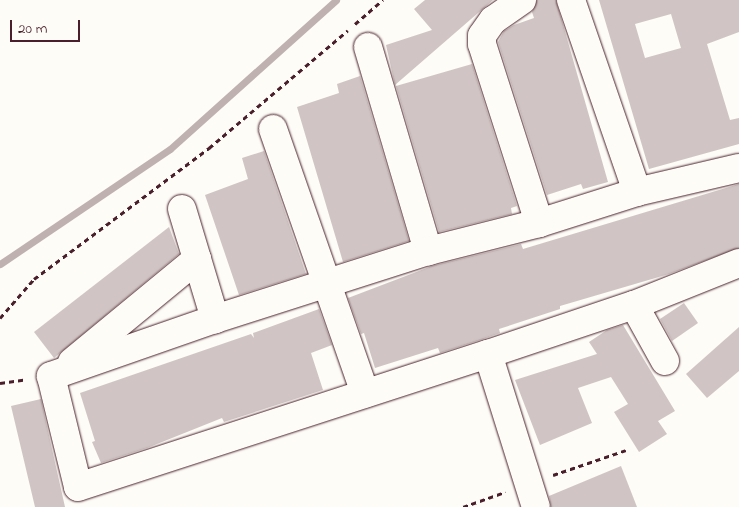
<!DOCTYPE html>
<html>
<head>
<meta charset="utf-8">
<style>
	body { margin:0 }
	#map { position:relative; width:739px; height:507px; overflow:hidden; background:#fdfcf7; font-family:"Indie Flower",sans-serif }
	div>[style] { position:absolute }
	.stream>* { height:7px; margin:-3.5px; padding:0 3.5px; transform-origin:3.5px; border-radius:3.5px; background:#c0b1b1 }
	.building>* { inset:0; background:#d0c5c4 }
	.path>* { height:3px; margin-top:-1.5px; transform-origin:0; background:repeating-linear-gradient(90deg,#4a1f2b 0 5px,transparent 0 9px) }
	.roads { filter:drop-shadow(0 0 1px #4a1f2b) drop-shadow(0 0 1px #4a1f2b) }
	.minor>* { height:28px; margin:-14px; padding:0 14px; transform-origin:14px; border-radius:14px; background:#fdfcf7 }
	span { translate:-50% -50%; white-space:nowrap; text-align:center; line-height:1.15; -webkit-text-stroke:4px #fdfcf7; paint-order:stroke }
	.scale { position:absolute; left:10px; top:20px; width:70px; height:22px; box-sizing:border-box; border:2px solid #4a1f2b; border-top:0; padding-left:6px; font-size:15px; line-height:18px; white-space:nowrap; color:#4a1f2b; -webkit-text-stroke:4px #fdfcf7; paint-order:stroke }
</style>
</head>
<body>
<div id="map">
	<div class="stream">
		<i style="left:0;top:264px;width:205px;rotate:-34.1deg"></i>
		<i style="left:170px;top:149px;width:223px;rotate:-41.9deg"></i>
	</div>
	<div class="building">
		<i style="clip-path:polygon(425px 0,493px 0,395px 85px,386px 45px,432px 30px,414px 9px)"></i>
		<i style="clip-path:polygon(537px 0,556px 0,608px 182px,583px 189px,581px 184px,547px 195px,498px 42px,504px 31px,514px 25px,534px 18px,532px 12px)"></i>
		<i style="clip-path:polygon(evenodd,599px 0,739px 0,739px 32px,707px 44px,730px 120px,739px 118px,739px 144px,649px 169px,599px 0,671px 14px,681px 48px,645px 58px,635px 24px,671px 14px)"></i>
		<i style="clip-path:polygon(472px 64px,517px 206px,511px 208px,512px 214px,439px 232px,396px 86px)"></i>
		<i style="clip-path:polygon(360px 76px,409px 241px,343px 262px,297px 107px,339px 93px,337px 84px)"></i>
		<i style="clip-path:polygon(264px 151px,306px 274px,239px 295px,205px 195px,248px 179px,242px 158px)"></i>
		<i style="clip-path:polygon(739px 184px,739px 248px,669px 274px,560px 306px,560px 309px,499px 329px,500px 333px,483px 339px,440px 353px,438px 348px,375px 368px,364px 333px,361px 334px,348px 298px,432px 266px,521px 244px,523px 249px)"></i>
		<i style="clip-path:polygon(169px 227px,179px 254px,54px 358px,34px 332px)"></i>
		<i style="clip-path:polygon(684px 303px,698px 323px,672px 341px,660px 319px)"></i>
		<i style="clip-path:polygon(319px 309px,332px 345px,311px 353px,323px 390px,224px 422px,222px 418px,147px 448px,101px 463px,92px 442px,95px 441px,80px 393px,251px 334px,254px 338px,253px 333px)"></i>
		<i style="clip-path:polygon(623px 325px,675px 411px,658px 421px,667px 434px,639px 452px,614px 412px,628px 404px,611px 377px,578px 388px,592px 423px,540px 445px,515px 380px,597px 354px,589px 342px,607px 330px)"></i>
		<i style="clip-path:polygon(739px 327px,739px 371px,707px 398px,686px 374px)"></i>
		<i style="clip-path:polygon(41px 399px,48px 431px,65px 507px,35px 507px,11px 406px)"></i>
		<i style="clip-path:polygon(621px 466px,637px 507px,551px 507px,549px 496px)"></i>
	</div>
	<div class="path">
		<i style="left:355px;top:24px;width:37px;rotate:-41deg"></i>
		<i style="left:0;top:318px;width:52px;rotate:-48.9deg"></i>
		<i style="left:34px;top:279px;width:219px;rotate:-36.8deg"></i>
		<i style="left:209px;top:148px;width:182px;rotate:-40.3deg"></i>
		<i style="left:0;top:383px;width:27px;rotate:-8deg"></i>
		<i style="left:553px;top:475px;width:77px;rotate:-18.9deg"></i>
		<i style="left:463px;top:507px;width:45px;rotate:-19.7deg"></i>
	</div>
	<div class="roads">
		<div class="minor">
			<i style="left:522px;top:0;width:35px;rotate:145deg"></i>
			<i style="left:493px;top:20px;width:19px;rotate:125deg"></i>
			<i style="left:482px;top:36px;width:8px;rotate:90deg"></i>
			<i style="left:482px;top:44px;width:188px;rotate:72.3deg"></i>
			<i style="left:571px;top:0;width:203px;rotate:71deg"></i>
			<i style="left:368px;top:47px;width:213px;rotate:73.6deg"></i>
			<i style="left:273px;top:129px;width:280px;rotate:70.8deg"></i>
			<i style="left:739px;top:168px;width:105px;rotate:166.8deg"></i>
			<i style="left:637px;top:192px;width:103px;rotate:162.4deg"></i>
			<i style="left:539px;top:223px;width:114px;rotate:165.8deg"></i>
			<i style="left:428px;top:251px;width:224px;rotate:162.3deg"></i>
			<i style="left:215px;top:319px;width:174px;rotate:160.8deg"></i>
			<i style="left:51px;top:376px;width:114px;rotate:76.3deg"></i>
			<i style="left:78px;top:487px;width:431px;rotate:-18deg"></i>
			<i style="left:488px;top:354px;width:154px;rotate:-18.6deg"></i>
			<i style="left:634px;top:305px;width:113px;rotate:-21.8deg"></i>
			<i style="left:182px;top:209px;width:52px;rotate:73.3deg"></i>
			<i style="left:634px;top:305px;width:64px;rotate:61deg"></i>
			<i style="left:488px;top:354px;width:160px;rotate:72.6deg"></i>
			<i style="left:72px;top:362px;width:162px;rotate:-39.5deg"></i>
			<i style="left:197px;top:259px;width:63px;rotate:73.3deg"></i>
		</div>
	</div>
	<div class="scale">20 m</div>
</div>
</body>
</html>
